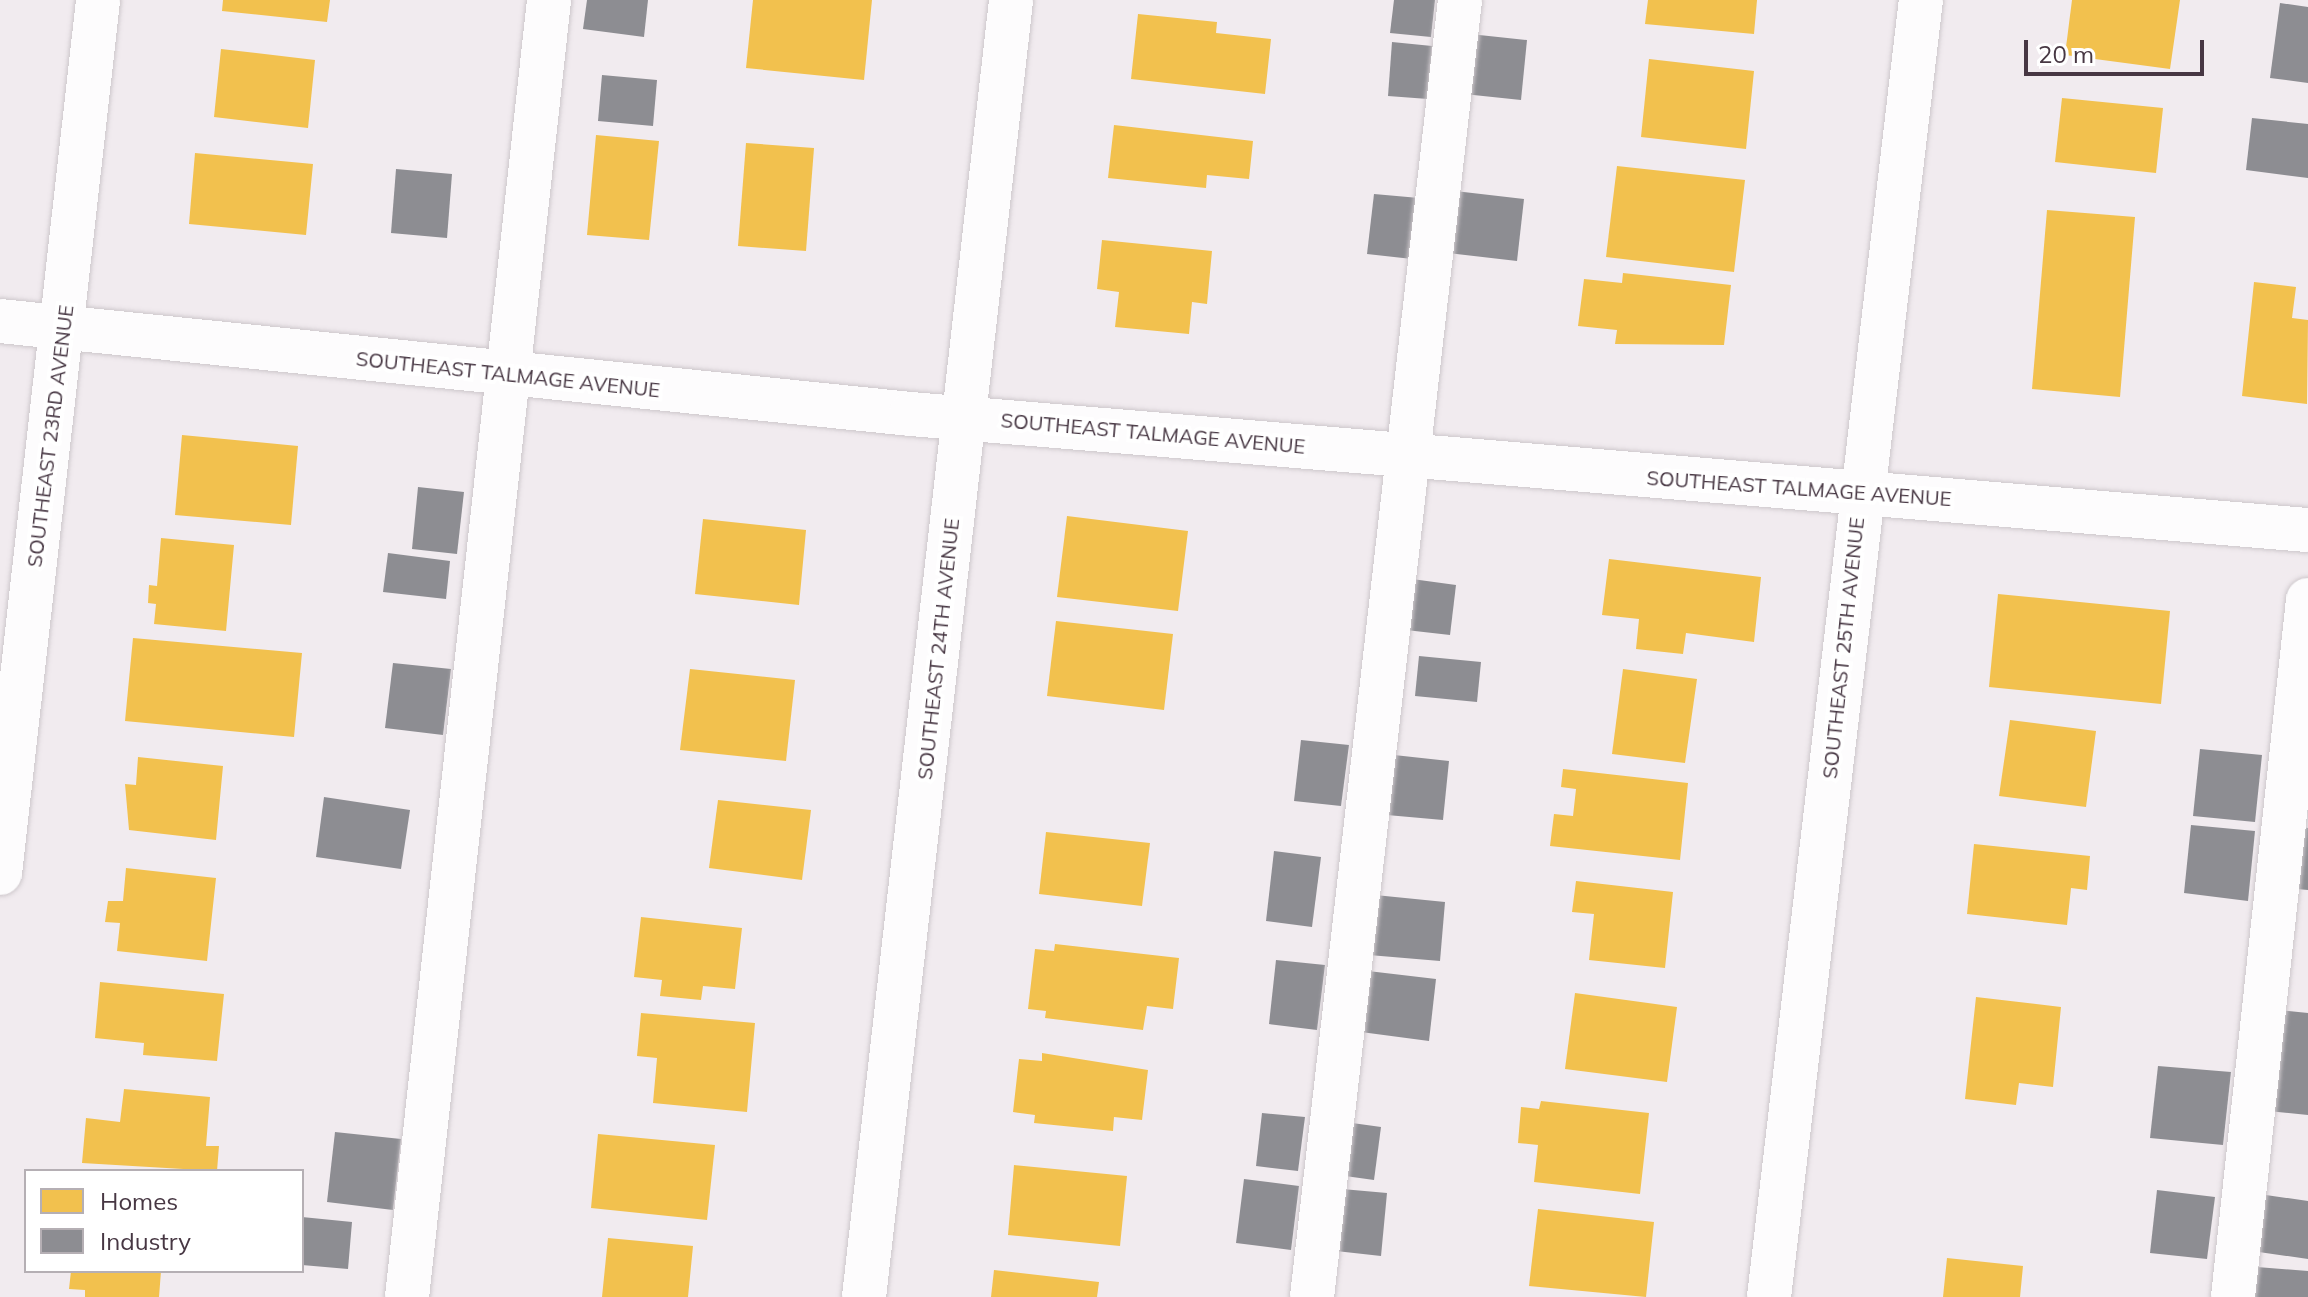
<!DOCTYPE html>
<html>
<head>
<meta charset="utf-8">
<style>
	body { margin:0 }
	#map { position:relative; width:2308px; height:1297px; overflow:hidden; background:#f1ebef; font-family:Mulish,sans-serif }
	div>[style] { position:absolute }
	.homes>* { inset:0; background:#f2c14e }
	.industry>* { inset:0; background:#8d8d92 }
	.roads { filter:drop-shadow(0 0 2px #cdc7cb) drop-shadow(0 0 2px #cdc7cb) }
	.minor>* { height:44px; margin:-22px; padding:0 22px; transform-origin:22px; border-radius:22px; background:#fdfcfd }
	span { translate:-50% -50%; white-space:nowrap; text-align:center; line-height:1.15; -webkit-text-stroke:8px #fff; paint-order:stroke }
	.street-label { font-size:20px; color:#473743 }
	.legend { position:absolute; left:24px; top:1169px; width:280px; height:104px; box-sizing:border-box; background:#fff; border:2px solid #b5afb4; margin:0; padding:10px 14px; list-style:none; font-size:24px; color:#473743 }
	.legend li { display:flex; align-items:center; gap:16px; height:40px }
	.legend b { width:40px; border:2px solid #b5afb4 }
	.scale { position:absolute; left:2024px; top:40px; width:180px; height:36px; box-sizing:border-box; border:4px solid #473743; border-top:0; padding-left:10px; font-size:24px; line-height:28px; white-space:nowrap; color:#473743; -webkit-text-stroke:6px #fff; paint-order:stroke }
</style>
</head>
<body>
<div id="map">
	<div class="homes">
		<i style="clip-path:polygon(223px 0,330px 0,327px 22px,222px 11px)"></i>
		<i style="clip-path:polygon(753px 0,872px 0,864px 80px,746px 68px)"></i>
		<i style="clip-path:polygon(1648px 0,1757px 0,1754px 34px,1645px 24px)"></i>
		<i style="clip-path:polygon(2072px 0,2180px 0,2170px 69px,2065px 55px)"></i>
		<i style="clip-path:polygon(1138px 14px,1217px 22px,1216px 33px,1271px 39px,1265px 94px,1131px 79px)"></i>
		<i style="clip-path:polygon(221px 49px,315px 60px,308px 128px,214px 117px)"></i>
		<i style="clip-path:polygon(1649px 59px,1754px 71px,1746px 149px,1641px 137px)"></i>
		<i style="clip-path:polygon(2062px 98px,2163px 108px,2156px 173px,2055px 162px)"></i>
		<i style="clip-path:polygon(1114px 125px,1253px 141px,1249px 179px,1207px 175px,1206px 188px,1108px 178px)"></i>
		<i style="clip-path:polygon(596px 135px,659px 141px,649px 240px,587px 235px)"></i>
		<i style="clip-path:polygon(746px 143px,814px 148px,806px 251px,738px 246px)"></i>
		<i style="clip-path:polygon(195px 153px,313px 164px,306px 235px,189px 224px)"></i>
		<i style="clip-path:polygon(1617px 166px,1745px 180px,1734px 272px,1606px 257px)"></i>
		<i style="clip-path:polygon(2047px 210px,2135px 217px,2120px 397px,2032px 389px)"></i>
		<i style="clip-path:polygon(1102px 240px,1212px 251px,1207px 304px,1192px 302px,1189px 334px,1115px 327px,1119px 292px,1097px 289px)"></i>
		<i style="clip-path:polygon(1623px 273px,1731px 285px,1724px 345px,1615px 344px,1617px 330px,1578px 326px,1584px 279px,1622px 283px)"></i>
		<i style="clip-path:polygon(2254px 282px,2296px 287px,2292px 318px,2308px 320px,2307px 404px,2242px 396px)"></i>
		<i style="clip-path:polygon(182px 435px,298px 446px,291px 525px,175px 515px)"></i>
		<i style="clip-path:polygon(1067px 516px,1188px 531px,1178px 611px,1057px 597px)"></i>
		<i style="clip-path:polygon(703px 519px,806px 530px,799px 605px,695px 594px)"></i>
		<i style="clip-path:polygon(161px 538px,234px 545px,226px 631px,154px 624px,156px 604px,148px 603px,149px 585px,157px 586px)"></i>
		<i style="clip-path:polygon(1609px 559px,1761px 577px,1754px 642px,1686px 633px,1683px 654px,1636px 649px,1639px 619px,1602px 615px)"></i>
		<i style="clip-path:polygon(1998px 594px,2170px 611px,2161px 704px,1989px 687px)"></i>
		<i style="clip-path:polygon(1056px 621px,1173px 634px,1164px 710px,1047px 696px)"></i>
		<i style="clip-path:polygon(133px 638px,302px 653px,294px 737px,125px 721px)"></i>
		<i style="clip-path:polygon(690px 669px,795px 680px,786px 761px,680px 750px)"></i>
		<i style="clip-path:polygon(1623px 669px,1697px 679px,1685px 763px,1612px 754px)"></i>
		<i style="clip-path:polygon(2010px 720px,2096px 731px,2086px 807px,1999px 796px)"></i>
		<i style="clip-path:polygon(138px 757px,223px 766px,216px 840px,129px 830px,125px 784px,136px 785px)"></i>
		<i style="clip-path:polygon(1563px 769px,1688px 783px,1680px 860px,1550px 846px,1554px 814px,1573px 816px,1576px 789px,1561px 787px)"></i>
		<i style="clip-path:polygon(718px 800px,811px 810px,802px 880px,709px 868px)"></i>
		<i style="clip-path:polygon(1046px 832px,1150px 843px,1142px 906px,1039px 894px)"></i>
		<i style="clip-path:polygon(1974px 844px,2090px 856px,2087px 890px,2071px 888px,2067px 925px,1967px 914px)"></i>
		<i style="clip-path:polygon(126px 868px,216px 878px,207px 961px,117px 951px,120px 923px,105px 922px,108px 901px,123px 901px)"></i>
		<i style="clip-path:polygon(1576px 881px,1673px 892px,1665px 968px,1589px 960px,1594px 914px,1572px 912px)"></i>
		<i style="clip-path:polygon(641px 917px,742px 928px,735px 989px,703px 986px,701px 1000px,660px 996px,662px 980px,634px 977px)"></i>
		<i style="clip-path:polygon(1055px 944px,1179px 958px,1173px 1009px,1147px 1006px,1143px 1030px,1045px 1018px,1046px 1011px,1028px 1009px,1035px 949px,1054px 951px)"></i>
		<i style="clip-path:polygon(100px 982px,224px 994px,217px 1061px,143px 1055px,144px 1043px,95px 1038px)"></i>
		<i style="clip-path:polygon(1575px 993px,1677px 1007px,1667px 1082px,1565px 1069px)"></i>
		<i style="clip-path:polygon(1976px 997px,2061px 1007px,2053px 1087px,2019px 1083px,2016px 1105px,1965px 1099px)"></i>
		<i style="clip-path:polygon(641px 1013px,755px 1023px,747px 1112px,653px 1103px,657px 1058px,637px 1056px)"></i>
		<i style="clip-path:polygon(1042px 1053px,1148px 1070px,1142px 1120px,1114px 1117px,1113px 1131px,1034px 1123px,1035px 1115px,1013px 1112px,1019px 1059px,1042px 1061px)"></i>
		<i style="clip-path:polygon(124px 1089px,210px 1097px,206px 1146px,219px 1146px,217px 1171px,82px 1163px,86px 1118px,120px 1122px)"></i>
		<i style="clip-path:polygon(1541px 1101px,1649px 1113px,1640px 1194px,1534px 1182px,1538px 1145px,1518px 1143px,1521px 1107px,1539px 1109px)"></i>
		<i style="clip-path:polygon(598px 1134px,715px 1145px,707px 1220px,591px 1208px)"></i>
		<i style="clip-path:polygon(1014px 1165px,1127px 1176px,1120px 1246px,1008px 1235px)"></i>
		<i style="clip-path:polygon(1538px 1209px,1654px 1222px,1646px 1297px,1529px 1286px)"></i>
		<i style="clip-path:polygon(608px 1238px,693px 1246px,688px 1297px,602px 1297px)"></i>
		<i style="clip-path:polygon(1947px 1258px,2023px 1266px,2020px 1297px,1943px 1297px)"></i>
		<i style="clip-path:polygon(994px 1270px,1099px 1282px,1097px 1297px,991px 1297px)"></i>
		<i style="clip-path:polygon(71px 1271px,161px 1271px,159px 1297px,85px 1297px,85px 1290px,69px 1289px)"></i>
	</div>
	<div class="industry">
		<i style="clip-path:polygon(587px 0,648px 0,644px 37px,583px 29px)"></i>
		<i style="clip-path:polygon(1394px 0,1435px 0,1431px 37px,1390px 33px)"></i>
		<i style="clip-path:polygon(2280px 3px,2308px 7px,2308px 83px,2270px 78px)"></i>
		<i style="clip-path:polygon(1470px 34px,1527px 40px,1521px 100px,1464px 94px)"></i>
		<i style="clip-path:polygon(1392px 42px,1432px 46px,1428px 99px,1388px 96px)"></i>
		<i style="clip-path:polygon(602px 75px,657px 80px,653px 126px,598px 121px)"></i>
		<i style="clip-path:polygon(2252px 118px,2308px 124px,2308px 178px,2246px 170px)"></i>
		<i style="clip-path:polygon(396px 169px,452px 174px,447px 238px,391px 233px)"></i>
		<i style="clip-path:polygon(1455px 191px,1524px 199px,1517px 261px,1448px 253px)"></i>
		<i style="clip-path:polygon(1374px 194px,1419px 198px,1412px 259px,1367px 254px)"></i>
		<i style="clip-path:polygon(418px 487px,464px 492px,457px 554px,412px 549px)"></i>
		<i style="clip-path:polygon(388px 553px,450px 561px,446px 599px,383px 592px)"></i>
		<i style="clip-path:polygon(1412px 579px,1456px 585px,1450px 635px,1406px 630px)"></i>
		<i style="clip-path:polygon(1419px 656px,1481px 662px,1477px 702px,1415px 696px)"></i>
		<i style="clip-path:polygon(393px 663px,451px 669px,443px 735px,385px 728px)"></i>
		<i style="clip-path:polygon(1301px 740px,1349px 745px,1341px 806px,1294px 801px)"></i>
		<i style="clip-path:polygon(2200px 749px,2262px 755px,2255px 822px,2193px 816px)"></i>
		<i style="clip-path:polygon(1394px 755px,1449px 761px,1443px 820px,1387px 815px)"></i>
		<i style="clip-path:polygon(324px 797px,410px 810px,401px 869px,316px 857px)"></i>
		<i style="clip-path:polygon(2191px 825px,2255px 831px,2248px 901px,2184px 893px)"></i>
		<i style="clip-path:polygon(2302px 827px,2308px 828px,2308px 890px,2297px 889px)"></i>
		<i style="clip-path:polygon(1274px 851px,1321px 857px,1312px 927px,1266px 921px)"></i>
		<i style="clip-path:polygon(1375px 895px,1445px 902px,1440px 961px,1369px 955px)"></i>
		<i style="clip-path:polygon(1276px 960px,1325px 965px,1317px 1030px,1269px 1024px)"></i>
		<i style="clip-path:polygon(1368px 971px,1436px 979px,1429px 1041px,1361px 1032px)"></i>
		<i style="clip-path:polygon(2278px 1010px,2308px 1013px,2308px 1115px,2268px 1111px)"></i>
		<i style="clip-path:polygon(2158px 1066px,2231px 1072px,2223px 1145px,2150px 1138px)"></i>
		<i style="clip-path:polygon(1262px 1113px,1305px 1117px,1298px 1171px,1256px 1166px)"></i>
		<i style="clip-path:polygon(1345px 1122px,1381px 1127px,1374px 1180px,1338px 1175px)"></i>
		<i style="clip-path:polygon(335px 1132px,401px 1139px,393px 1210px,327px 1202px)"></i>
		<i style="clip-path:polygon(1244px 1179px,1299px 1186px,1291px 1250px,1236px 1243px)"></i>
		<i style="clip-path:polygon(1342px 1189px,1387px 1193px,1381px 1256px,1336px 1251px)"></i>
		<i style="clip-path:polygon(2157px 1190px,2215px 1197px,2207px 1259px,2150px 1253px)"></i>
		<i style="clip-path:polygon(2259px 1194px,2308px 1201px,2308px 1259px,2252px 1251px)"></i>
		<i style="clip-path:polygon(302px 1217px,352px 1222px,348px 1269px,302px 1265px)"></i>
		<i style="clip-path:polygon(2257px 1267px,2308px 1271px,2308px 1297px,2254px 1297px)"></i>
	</div>
	<div class="roads">
		<div class="minor">
			<i style="left:0;top:321px;width:916px;rotate:5.83deg"></i>
			<i style="left:911px;top:414px;width:1402px;rotate:4.75deg"></i>
			<i style="left:0;top:873px;width:878px;rotate:-83.59deg"></i>
			<i style="left:407px;top:1297px;width:1305px;rotate:-83.75deg"></i>
			<i style="left:864px;top:1297px;width:1305px;rotate:-83.53deg"></i>
			<i style="left:1312px;top:1297px;width:1305px;rotate:-83.49deg"></i>
			<i style="left:1769px;top:1297px;width:1306px;rotate:-83.32deg"></i>
			<i style="left:2233px;top:1297px;width:701px;rotate:-83.86deg"></i>
		</div>
	</div>
	<div class="street-label">
		<span style="left:508px;top:374px;rotate:6deg">SOUTHEAST TALMAGE AVENUE</span>
		<span style="left:1153px;top:433px;rotate:5deg">SOUTHEAST TALMAGE AVENUE</span>
		<span style="left:50px;top:436px;rotate:-83deg">SOUTHEAST 23RD AVENUE</span>
		<span style="left:1799px;top:488px;rotate:4deg">SOUTHEAST TALMAGE AVENUE</span>
		<span style="left:1843px;top:648px;rotate:-84deg">SOUTHEAST 25TH AVENUE</span>
		<span style="left:938px;top:649px;rotate:-84deg">SOUTHEAST 24TH AVENUE</span>
	</div>
	<ul class="legend">
	<li><b style="height:22px;background:#f2c14e"></b>Homes</li>
	<li><b style="height:22px;background:#8d8d92"></b>Industry</li>
	</ul>
	<div class="scale">20 m</div>
</div>
</body>
</html>
